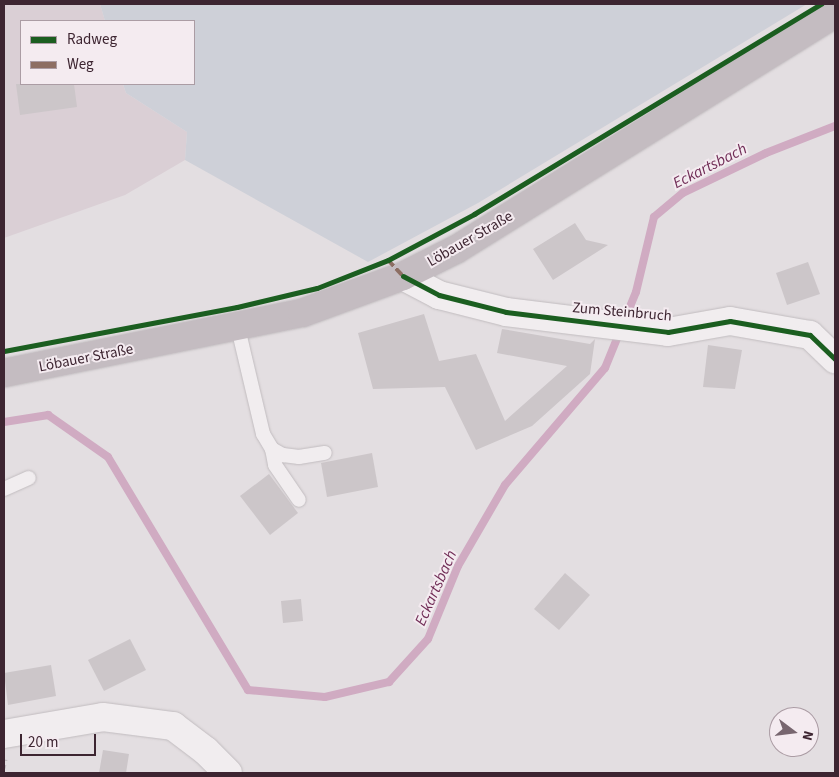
<!DOCTYPE html>
<html>
<head>
<meta charset="utf-8">
<style>
	body { margin:0 }
	#map { position:relative; width:839px; height:777px; overflow:hidden; background:#e3dee1; font-family:"Source Sans 3",sans-serif }
	div>[style] { position:absolute }
	.built>* { inset:0; background:#dacfd5 }
	.green>* { inset:0; background:#ced0d8 }
	.stream>* { height:8px; margin:-4px; padding:0 4px; transform-origin:4px; border-radius:4px; background:#d0abc2 }
	.building>* { inset:0; background:#ccc6c9 }
	.path>* { height:3px; margin-top:-1.5px; transform-origin:0; background:repeating-linear-gradient(90deg,#c4bec2 0 4px,transparent 0 8px) }
	.roads { filter:drop-shadow(0 0 1px #c1bcbf) drop-shadow(0 0 1px #c1bcbf) }
	.lane>* { height:14px; margin:-7px; padding:0 7px; transform-origin:7px; border-radius:7px; background:#f1edef }
	.street>* { height:28px; margin:-14px; padding:0 14px; transform-origin:14px; border-radius:14px; background:#f1edef }
	.secondary>* { height:28px; margin:-14px; padding:0 14px; transform-origin:14px; border-radius:14px; background:#c4bcc1 }
	.quiet>* { height:4px; margin-top:-2px; transform-origin:0; background:repeating-linear-gradient(90deg,#8d6e63 0 8px,transparent 0 12px) }
	.cycleway>* { height:5px; margin:-2.5px; padding:0 2.5px; transform-origin:2.5px; border-radius:2.5px; background:#1b5e20 }
	span { translate:-50% -50%; white-space:nowrap; text-align:center; line-height:1.15; -webkit-text-stroke:4px #f4ebf0; paint-order:stroke }
	.street-label { font-size:15px; color:#3d2531 }
	.water-label { font-size:16px; color:#712e57; font-style:italic }
	.frame { position:absolute; inset:0; border:5px solid #3d2531; pointer-events:none }
	.legend { position:absolute; left:20px; top:20px; width:175px; height:65px; box-sizing:border-box; background:#f4ebf0; border:1px solid #ab9ca4; margin:0; padding:6px 9px; list-style:none; font-size:15px; color:#3d2531 }
	.legend li { display:flex; align-items:center; gap:10px; height:25px }
	.legend b { width:25px; border:1px solid #ab9ca4 }
	.north { position:absolute; left:769px; top:707px; width:50px; height:50px; box-sizing:border-box; background:#f4ebf0; border:1px solid #ab9ca4; border-radius:50%; rotate:105deg; font-size:14px; font-weight:700; line-height:20px; text-align:center; color:#3d2531 }
	.north::after { content:''; display:block; margin:auto; width:18px; height:22px; background:#77666f; clip-path:polygon(50% 0,100% 100%,50% 72%,0 100%) }
	.scale { position:absolute; left:20px; top:734px; width:76px; height:22px; box-sizing:border-box; border:2px solid #3d2531; border-top:0; padding-left:6px; font-size:15px; line-height:18px; white-space:nowrap; color:#3d2531; -webkit-text-stroke:4px #f4ebf0; paint-order:stroke }
</style>
</head>
<body>
<div id="map">
	<div class="built">
		<i style="clip-path:polygon(4px 4px,100px 4px,105px 21px,21px 21px,21px 84px,123px 84px,126px 93px,187px 132px,185px 160px,125px 195px,4px 238px)"></i>
	</div>
	<div class="green">
		<i style="clip-path:polygon(100px 4px,807px 4px,478px 203px,368px 262px,185px 160px,187px 132px,126px 93px,123px 84px,194px 84px,194px 21px,105px 21px)"></i>
	</div>
	<div class="stream">
		<i style="left:4px;top:422px;width:45px;rotate:-9deg"></i>
		<i style="left:48px;top:415px;width:73px;rotate:35deg"></i>
		<i style="left:108px;top:457px;width:272px;rotate:59deg"></i>
		<i style="left:248px;top:690px;width:77px;rotate:5.2deg"></i>
		<i style="left:325px;top:697px;width:66px;rotate:-13.2deg"></i>
		<i style="left:389px;top:682px;width:58px;rotate:-47.8deg"></i>
		<i style="left:428px;top:639px;width:79px;rotate:-67.7deg"></i>
		<i style="left:458px;top:566px;width:94px;rotate:-59.9deg"></i>
		<i style="left:505px;top:485px;width:154px;rotate:-49.5deg"></i>
		<i style="left:605px;top:368px;width:82px;rotate:-67.8deg"></i>
		<i style="left:636px;top:292px;width:77px;rotate:-76.5deg"></i>
		<i style="left:654px;top:217px;width:38px;rotate:-40deg"></i>
		<i style="left:683px;top:193px;width:92px;rotate:-25.7deg"></i>
		<i style="left:766px;top:153px;width:74px;rotate:-21.4deg"></i>
	</div>
	<div class="building">
		<i style="clip-path:polygon(16px 84px,74px 84px,77px 107px,20px 115px)"></i>
		<i style="clip-path:polygon(575px 223px,586px 240px,608px 245px,553px 280px,533px 249px)"></i>
		<i style="clip-path:polygon(808px 262px,820px 294px,787px 305px,776px 273px)"></i>
		<i style="clip-path:polygon(424px 314px,439px 361px,476px 354px,505px 421px,567px 366px,497px 353px,502px 329px,590px 344px,595px 339px,590px 374px,532px 426px,476px 450px,445px 387px,373px 389px,358px 333px)"></i>
		<i style="clip-path:polygon(708px 345px,742px 350px,735px 389px,703px 387px)"></i>
		<i style="clip-path:polygon(372px 453px,378px 487px,327px 497px,321px 463px)"></i>
		<i style="clip-path:polygon(269px 474px,298px 513px,270px 535px,240px 496px)"></i>
		<i style="clip-path:polygon(565px 573px,590px 595px,559px 630px,534px 609px)"></i>
		<i style="clip-path:polygon(301px 599px,303px 621px,283px 623px,281px 601px)"></i>
		<i style="clip-path:polygon(130px 639px,146px 670px,104px 691px,88px 660px)"></i>
		<i style="clip-path:polygon(51px 665px,56px 696px,8px 705px,4px 673px)"></i>
		<i style="clip-path:polygon(103px 750px,129px 754px,126px 773px,99px 773px)"></i>
	</div>
	<div class="path">
		<i style="left:4px;top:768px;width:9px;rotate:-77deg"></i>
	</div>
	<div class="roads">
		<div class="lane">
			<i style="left:238px;top:328px;width:109px;rotate:76.7deg"></i>
			<i style="left:263px;top:434px;width:17px;rotate:59deg"></i>
			<i style="left:272px;top:449px;width:16px;rotate:79deg"></i>
			<i style="left:275px;top:465px;width:42px;rotate:55.6deg"></i>
			<i style="left:272px;top:449px;width:13px;rotate:29deg"></i>
			<i style="left:283px;top:455px;width:16px;rotate:7deg"></i>
			<i style="left:299px;top:457px;width:26px;rotate:-9deg"></i>
			<i style="left:4px;top:489px;width:27px;rotate:-24deg"></i>
		</div>
		<div class="street">
			<i style="left:403px;top:276px;width:41px;rotate:27.8deg"></i>
			<i style="left:439px;top:295px;width:69px;rotate:14.2deg"></i>
			<i style="left:506px;top:312px;width:163px;rotate:7deg"></i>
			<i style="left:668px;top:332px;width:63px;rotate:-10.1deg"></i>
			<i style="left:730px;top:321px;width:81px;rotate:9.9deg"></i>
			<i style="left:810px;top:335px;width:35px;rotate:44deg"></i>
			<i style="left:4px;top:734px;width:100px;rotate:-9.7deg"></i>
			<i style="left:103px;top:717px;width:71px;rotate:7.3deg"></i>
			<i style="left:173px;top:726px;width:41px;rotate:37.1deg"></i>
			<i style="left:206px;top:751px;width:31px;rotate:45deg"></i>
		</div>
		<div class="secondary">
			<i style="left:4px;top:373px;width:304px;rotate:-11.4deg"></i>
			<i style="left:302px;top:313px;width:108px;rotate:-20.1deg"></i>
			<i style="left:403px;top:276px;width:60px;rotate:-26.6deg"></i>
			<i style="left:457px;top:249px;width:445px;rotate:-31.9deg"></i>
		</div>
	</div>
	<div class="quiet">
		<i style="left:388px;top:260px;width:22px;rotate:47deg"></i>
	</div>
	<div class="cycleway">
		<i style="left:403px;top:276px;width:41px;rotate:27.8deg"></i>
		<i style="left:439px;top:295px;width:69px;rotate:14.2deg"></i>
		<i style="left:506px;top:312px;width:163px;rotate:7deg"></i>
		<i style="left:668px;top:332px;width:63px;rotate:-10.1deg"></i>
		<i style="left:730px;top:321px;width:81px;rotate:9.9deg"></i>
		<i style="left:810px;top:335px;width:35px;rotate:44deg"></i>
		<i style="left:4px;top:351px;width:237px;rotate:-10.7deg"></i>
		<i style="left:237px;top:307px;width:82px;rotate:-13.4deg"></i>
		<i style="left:317px;top:288px;width:76px;rotate:-21.5deg"></i>
		<i style="left:388px;top:260px;width:98px;rotate:-28.1deg"></i>
		<i style="left:474px;top:214px;width:406px;rotate:-31.2deg"></i>
	</div>
	<div class="street-label">
		<span style="left:470px;top:239px;rotate:-30deg">Löbauer Straße</span>
		<span style="left:622px;top:312px;rotate:5deg">Zum Steinbruch</span>
		<span style="left:86px;top:358px;rotate:-11deg">Löbauer Straße</span>
	</div>
	<div class="water-label">
		<span style="left:710px;top:166px;rotate:-27deg">Eckartsbach</span>
		<span style="left:436px;top:588px;rotate:-66deg">Eckartsbach</span>
	</div>
	<div class="frame"></div>
	<ul class="legend">
	<li><b style="height:6px;background:#1b5e20"></b>Radweg</li>
	<li><b style="height:6px;background:#8d6e63"></b>Weg</li>
	</ul>
	<div class="north">N</div>
	<div class="scale">20 m</div>
</div>
</body>
</html>
